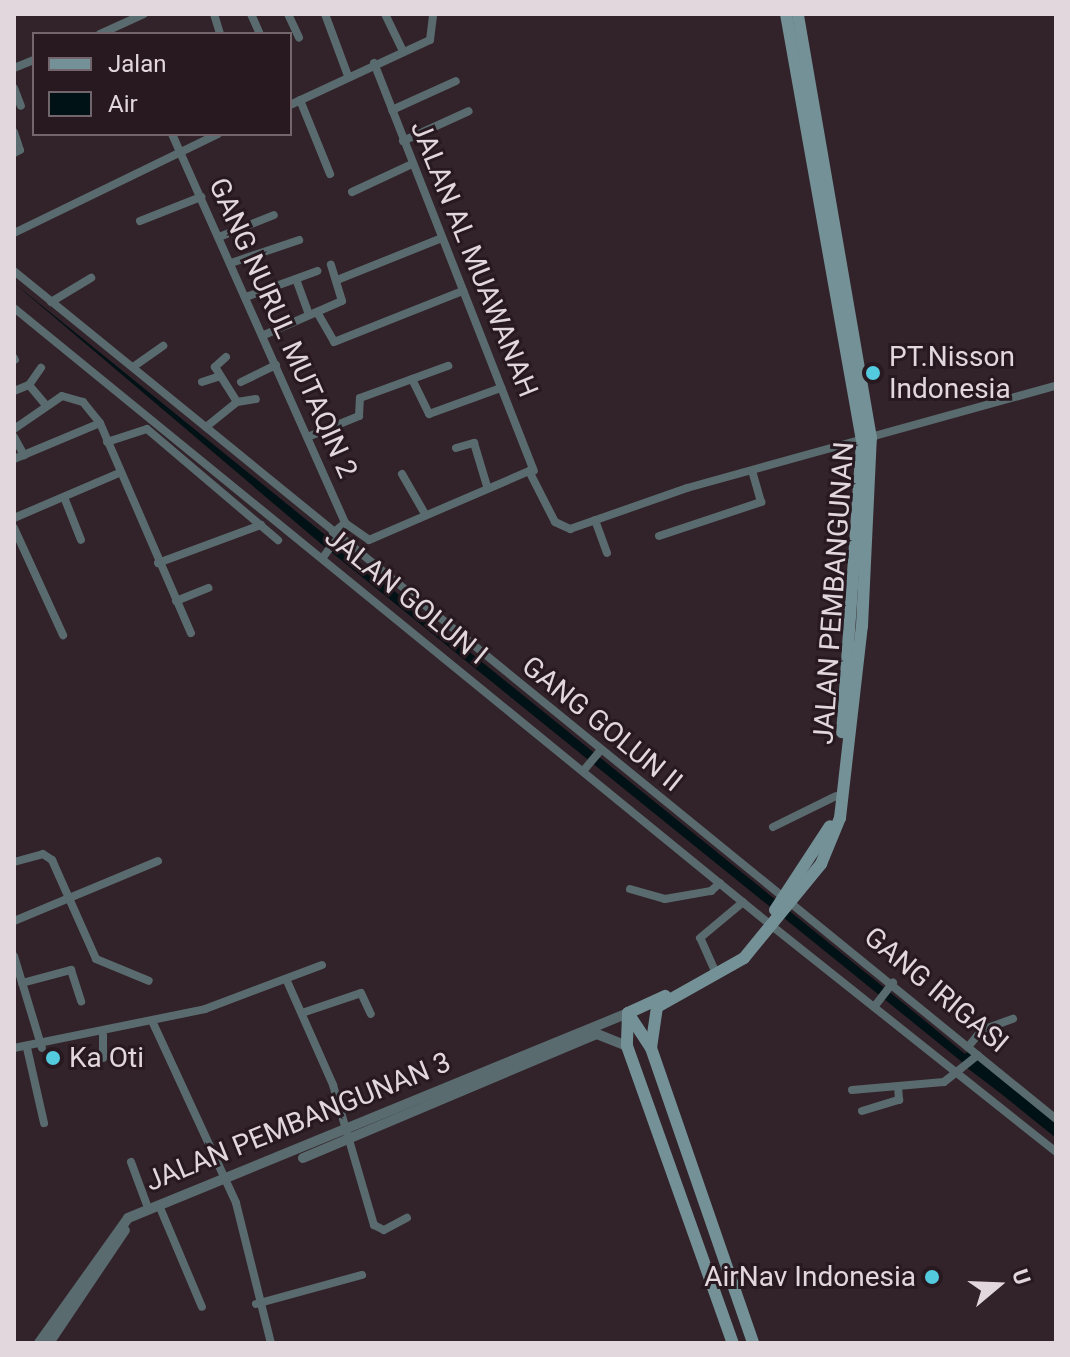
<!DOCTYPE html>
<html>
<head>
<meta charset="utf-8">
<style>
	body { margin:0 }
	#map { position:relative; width:1070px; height:1357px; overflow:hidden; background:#322229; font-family:Roboto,sans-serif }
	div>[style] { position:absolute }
	.water>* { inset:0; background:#001216 }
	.river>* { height:16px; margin:-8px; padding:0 8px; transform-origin:8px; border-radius:8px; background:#001216 }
	.minor>* { height:8px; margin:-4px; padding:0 4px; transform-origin:4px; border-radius:4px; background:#596b6e }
	.tertiary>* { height:10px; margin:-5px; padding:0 5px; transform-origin:5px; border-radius:5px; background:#596b6e }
	.secondary>* { height:12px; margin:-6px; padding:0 6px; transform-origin:6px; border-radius:6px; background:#739196 }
	.dots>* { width:22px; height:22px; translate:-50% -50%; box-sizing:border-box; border:4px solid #281920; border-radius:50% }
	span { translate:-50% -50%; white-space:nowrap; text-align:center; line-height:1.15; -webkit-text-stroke:6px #281920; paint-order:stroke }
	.street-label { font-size:28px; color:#e2d7dc }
	.poi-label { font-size:28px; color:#e2d7dc }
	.left { translate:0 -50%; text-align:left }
	.right { translate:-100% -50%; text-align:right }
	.frame { position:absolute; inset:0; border:16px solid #e2d7dc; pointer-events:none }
	.legend { position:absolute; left:32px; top:32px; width:260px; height:104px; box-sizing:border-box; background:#281920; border:2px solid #72656b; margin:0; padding:10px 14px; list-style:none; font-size:24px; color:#e2d7dc }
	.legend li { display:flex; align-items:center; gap:16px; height:40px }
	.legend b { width:40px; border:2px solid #72656b }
	.north { position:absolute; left:958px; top:1245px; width:80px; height:80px; -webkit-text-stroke:6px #281920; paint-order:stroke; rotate:71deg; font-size:22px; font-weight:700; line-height:32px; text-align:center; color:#e2d7dc }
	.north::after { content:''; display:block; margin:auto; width:28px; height:36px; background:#e2d7dc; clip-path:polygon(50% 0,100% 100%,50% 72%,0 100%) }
</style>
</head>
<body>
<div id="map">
	<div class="water">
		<i style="clip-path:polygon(14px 283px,913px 1011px,1056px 1129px,1056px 1138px,320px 543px)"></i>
	</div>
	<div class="river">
		<i style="left:970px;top:1060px;width:108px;rotate:37.1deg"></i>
	</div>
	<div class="minor">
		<i style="left:214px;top:14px;width:21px;rotate:73deg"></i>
		<i style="left:251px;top:14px;width:22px;rotate:66deg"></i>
		<i style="left:288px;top:14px;width:26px;rotate:65deg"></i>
		<i style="left:325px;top:14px;width:66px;rotate:69.6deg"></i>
		<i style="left:385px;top:14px;width:41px;rotate:64.1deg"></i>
		<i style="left:100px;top:34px;width:48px;rotate:-24.4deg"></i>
		<i style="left:374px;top:63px;width:438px;rotate:68.6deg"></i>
		<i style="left:14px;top:68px;width:22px;rotate:-22deg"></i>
		<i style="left:14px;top:88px;width:19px;rotate:69deg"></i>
		<i style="left:300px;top:100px;width:80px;rotate:67.9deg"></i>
		<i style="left:290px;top:105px;width:154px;rotate:-24.9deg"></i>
		<i style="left:430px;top:40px;width:26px;rotate:-83deg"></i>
		<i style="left:392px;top:110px;width:70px;rotate:-24.4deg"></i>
		<i style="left:14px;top:132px;width:19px;rotate:72deg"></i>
		<i style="left:20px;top:150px;width:7px;rotate:153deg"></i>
		<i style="left:172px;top:134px;width:426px;rotate:66deg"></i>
		<i style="left:403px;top:141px;width:72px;rotate:-24.4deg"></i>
		<i style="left:352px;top:192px;width:66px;rotate:-25deg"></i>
		<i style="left:140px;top:221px;width:66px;rotate:-21.5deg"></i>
		<i style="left:14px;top:233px;width:227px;rotate:-25.9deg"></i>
		<i style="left:219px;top:237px;width:59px;rotate:-21.8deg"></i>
		<i style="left:231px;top:263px;width:72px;rotate:-18.7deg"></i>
		<i style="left:14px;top:271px;width:1343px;rotate:39.14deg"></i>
		<i style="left:296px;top:279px;width:38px;rotate:70deg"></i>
		<i style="left:337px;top:280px;width:113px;rotate:-21.8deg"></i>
		<i style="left:246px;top:297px;width:76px;rotate:-20.1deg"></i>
		<i style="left:51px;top:302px;width:47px;rotate:-31deg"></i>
		<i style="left:14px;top:308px;width:972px;rotate:39.19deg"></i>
		<i style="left:317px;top:312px;width:34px;rotate:60deg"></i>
		<i style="left:334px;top:342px;width:139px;rotate:-21.6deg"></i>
		<i style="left:264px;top:335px;width:85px;rotate:-23.6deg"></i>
		<i style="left:342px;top:301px;width:38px;rotate:-107deg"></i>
		<i style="left:226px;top:357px;width:15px;rotate:138deg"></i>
		<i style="left:215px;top:367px;width:41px;rotate:57.8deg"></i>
		<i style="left:14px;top:358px;width:2px;rotate:63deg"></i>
		<i style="left:133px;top:367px;width:37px;rotate:-35deg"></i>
		<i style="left:412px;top:379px;width:39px;rotate:64deg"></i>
		<i style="left:429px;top:414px;width:77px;rotate:-19.9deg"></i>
		<i style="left:202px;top:382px;width:19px;rotate:-18deg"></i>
		<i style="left:241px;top:382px;width:39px;rotate:-26deg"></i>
		<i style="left:29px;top:385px;width:21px;rotate:-55deg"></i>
		<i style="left:14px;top:391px;width:16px;rotate:-22deg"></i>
		<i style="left:29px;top:385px;width:25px;rotate:50deg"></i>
		<i style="left:206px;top:427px;width:40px;rotate:-39deg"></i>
		<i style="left:237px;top:402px;width:19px;rotate:-9deg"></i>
		<i style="left:14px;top:429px;width:58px;rotate:-34.5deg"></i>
		<i style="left:62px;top:396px;width:22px;rotate:16deg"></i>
		<i style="left:83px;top:402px;width:27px;rotate:51deg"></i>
		<i style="left:100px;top:423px;width:229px;rotate:66.6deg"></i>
		<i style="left:310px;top:436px;width:53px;rotate:-22.2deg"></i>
		<i style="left:359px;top:416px;width:18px;rotate:-87deg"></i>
		<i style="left:360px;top:398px;width:94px;rotate:-20deg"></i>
		<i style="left:14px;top:437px;width:21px;rotate:61deg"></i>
		<i style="left:107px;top:442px;width:42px;rotate:-18deg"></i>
		<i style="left:147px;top:429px;width:172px;rotate:40.3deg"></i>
		<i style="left:456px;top:448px;width:19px;rotate:-16deg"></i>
		<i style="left:474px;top:443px;width:45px;rotate:73.2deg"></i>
		<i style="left:14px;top:459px;width:93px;rotate:-22.7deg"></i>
		<i style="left:402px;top:474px;width:46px;rotate:60.1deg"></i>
		<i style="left:64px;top:497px;width:46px;rotate:68.4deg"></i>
		<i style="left:14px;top:518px;width:114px;rotate:-23.2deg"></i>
		<i style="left:595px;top:520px;width:35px;rotate:70deg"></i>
		<i style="left:14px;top:528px;width:118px;rotate:65.4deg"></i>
		<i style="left:333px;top:533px;width:16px;rotate:-40deg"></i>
		<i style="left:345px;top:523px;width:29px;rotate:35deg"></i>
		<i style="left:369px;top:540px;width:174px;rotate:-23.3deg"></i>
		<i style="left:529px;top:471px;width:57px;rotate:63deg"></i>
		<i style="left:555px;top:522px;width:17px;rotate:25deg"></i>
		<i style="left:570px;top:529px;width:124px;rotate:-19.3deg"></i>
		<i style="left:687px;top:488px;width:383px;rotate:-15.5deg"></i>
		<i style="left:659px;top:536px;width:108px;rotate:-18.4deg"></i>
		<i style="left:761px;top:502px;width:32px;rotate:-106deg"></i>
		<i style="left:324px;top:556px;width:24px;rotate:-54deg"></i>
		<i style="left:158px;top:563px;width:110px;rotate:-20.3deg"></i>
		<i style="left:176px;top:601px;width:35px;rotate:-22deg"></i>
		<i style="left:584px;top:770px;width:25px;rotate:-50deg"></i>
		<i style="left:773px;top:827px;width:70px;rotate:-26.2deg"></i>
		<i style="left:14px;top:862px;width:30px;rotate:-15deg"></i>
		<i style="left:43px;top:854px;width:11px;rotate:34deg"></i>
		<i style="left:52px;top:860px;width:108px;rotate:66deg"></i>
		<i style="left:96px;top:959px;width:57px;rotate:22.5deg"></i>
		<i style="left:630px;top:889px;width:36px;rotate:16deg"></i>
		<i style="left:665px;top:899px;width:47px;rotate:-9.9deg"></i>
		<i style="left:711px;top:891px;width:12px;rotate:-42deg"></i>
		<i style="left:14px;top:921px;width:156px;rotate:-22.6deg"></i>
		<i style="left:772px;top:926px;width:363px;rotate:38.5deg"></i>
		<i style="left:14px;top:956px;width:96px;rotate:73.1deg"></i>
		<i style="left:715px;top:971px;width:36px;rotate:-114deg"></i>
		<i style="left:700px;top:938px;width:56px;rotate:-39.9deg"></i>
		<i style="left:287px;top:981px;width:114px;rotate:66.1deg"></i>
		<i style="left:333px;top:1085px;width:146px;rotate:73.7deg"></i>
		<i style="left:374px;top:1225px;width:11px;rotate:27deg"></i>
		<i style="left:384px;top:1230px;width:26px;rotate:-28deg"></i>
		<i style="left:22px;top:983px;width:51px;rotate:-14.9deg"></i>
		<i style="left:71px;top:970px;width:33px;rotate:72deg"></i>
		<i style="left:874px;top:1007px;width:31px;rotate:-52deg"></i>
		<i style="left:302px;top:1013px;width:62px;rotate:-18.7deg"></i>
		<i style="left:361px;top:993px;width:23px;rotate:65deg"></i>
		<i style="left:153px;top:1023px;width:198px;rotate:65.2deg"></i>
		<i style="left:236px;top:1203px;width:144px;rotate:76deg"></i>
		<i style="left:968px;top:1047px;width:22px;rotate:-51deg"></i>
		<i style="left:982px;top:1030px;width:33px;rotate:-20deg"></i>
		<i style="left:14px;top:1048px;width:195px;rotate:-11.5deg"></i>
		<i style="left:205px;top:1009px;width:125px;rotate:-20.6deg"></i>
		<i style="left:27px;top:1048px;width:77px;rotate:77.2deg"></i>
		<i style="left:103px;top:1058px;width:23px;rotate:-90deg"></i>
		<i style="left:852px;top:1090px;width:92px;rotate:-5deg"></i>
		<i style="left:944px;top:1082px;width:43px;rotate:-38.5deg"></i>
		<i style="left:862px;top:1111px;width:39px;rotate:-17deg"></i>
		<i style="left:899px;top:1100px;width:13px;rotate:-94deg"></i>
		<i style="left:131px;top:1162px;width:49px;rotate:69.7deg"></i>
		<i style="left:161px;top:1210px;width:105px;rotate:67.1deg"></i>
		<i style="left:256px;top:1304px;width:110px;rotate:-15.3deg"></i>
	</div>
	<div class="tertiary">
		<i style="left:303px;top:1158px;width:319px;rotate:-22.9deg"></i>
		<i style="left:597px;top:1034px;width:32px;rotate:22deg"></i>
		<i style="left:39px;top:1343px;width:153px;rotate:-54.5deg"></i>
		<i style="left:128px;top:1218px;width:540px;rotate:-22.29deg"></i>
		<i style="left:49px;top:1343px;width:136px;rotate:-56.1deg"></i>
	</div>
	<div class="secondary">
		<i style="left:786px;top:14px;width:434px;rotate:79.9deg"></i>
		<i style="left:862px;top:441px;width:292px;rotate:93.9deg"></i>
		<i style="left:775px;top:910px;width:100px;rotate:-56.8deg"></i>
		<i style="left:628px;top:1013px;width:41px;rotate:-24.7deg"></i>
		<i style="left:628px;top:1013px;width:42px;rotate:56.7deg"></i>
		<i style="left:651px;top:1048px;width:312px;rotate:70.9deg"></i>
		<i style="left:628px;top:1013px;width:33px;rotate:92deg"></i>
		<i style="left:627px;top:1046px;width:315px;rotate:70.4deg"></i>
		<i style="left:651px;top:1048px;width:41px;rotate:-81.7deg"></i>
		<i style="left:657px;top:1007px;width:100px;rotate:-29.4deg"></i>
		<i style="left:744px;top:958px;width:122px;rotate:-50.7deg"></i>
		<i style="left:821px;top:864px;width:50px;rotate:-67.6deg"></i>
		<i style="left:840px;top:818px;width:193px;rotate:-83.5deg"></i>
		<i style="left:862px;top:626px;width:188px;rotate:-87.3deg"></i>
		<i style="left:871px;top:438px;width:430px;rotate:-99.8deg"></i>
	</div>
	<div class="dots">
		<i style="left:873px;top:373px;background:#54cade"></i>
		<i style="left:53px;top:1058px;background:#54cade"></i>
		<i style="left:932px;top:1277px;background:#54cade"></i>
	</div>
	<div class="street-label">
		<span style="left:474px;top:259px;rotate:68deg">JALAN AL MUAWANAH</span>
		<span style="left:283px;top:328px;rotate:66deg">GANG NURUL MUTAQIN 2</span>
		<span style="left:834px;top:593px;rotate:-86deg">JALAN PEMBANGUNAN</span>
		<span style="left:406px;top:596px;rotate:39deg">JALAN GOLUN I</span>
		<span style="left:602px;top:724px;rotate:39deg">GANG GOLUN II</span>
		<span style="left:936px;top:990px;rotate:40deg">GANG IRIGASI</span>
		<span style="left:298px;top:1122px;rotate:-22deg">JALAN PEMBANGUNAN 3</span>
	</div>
	<div class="poi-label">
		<span class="left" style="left:889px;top:373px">PT.Nisson<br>Indonesia</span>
		<span class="left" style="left:69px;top:1058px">Ka Oti</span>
		<span class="right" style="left:916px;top:1277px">AirNav Indonesia</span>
	</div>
	<div class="frame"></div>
	<ul class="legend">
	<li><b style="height:10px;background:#739196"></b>Jalan</li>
	<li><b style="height:22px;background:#001216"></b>Air</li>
	</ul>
	<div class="north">U</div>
</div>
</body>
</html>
